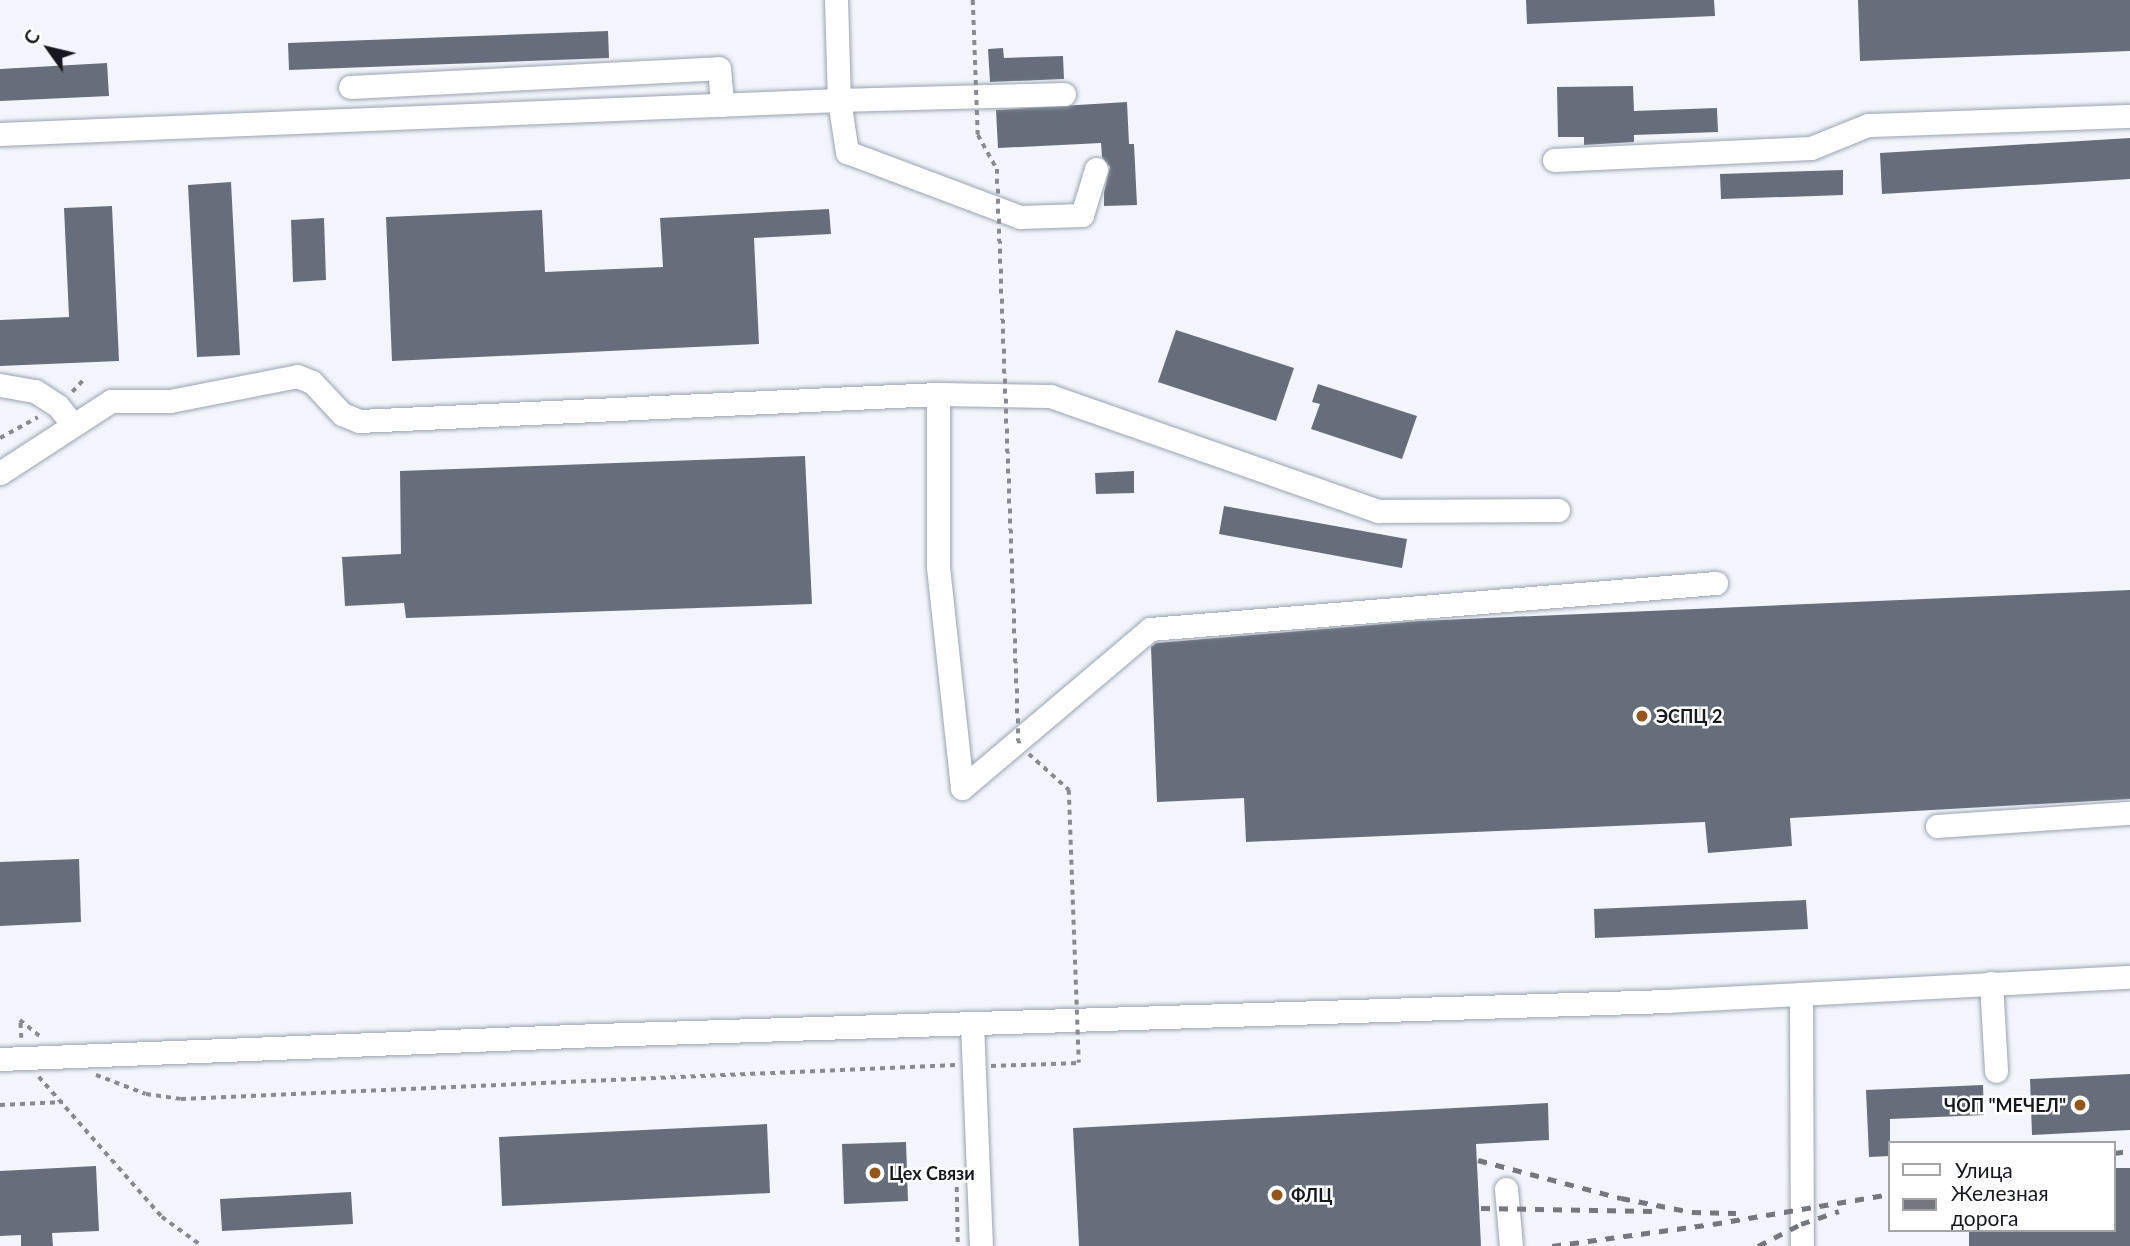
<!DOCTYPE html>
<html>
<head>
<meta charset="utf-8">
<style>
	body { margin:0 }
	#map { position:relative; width:2130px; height:1246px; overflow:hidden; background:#f2f6fc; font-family:Lato,sans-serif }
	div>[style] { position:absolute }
	.building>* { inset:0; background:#666e7b }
	.path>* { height:3.5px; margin-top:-1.75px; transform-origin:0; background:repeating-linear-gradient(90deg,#878b91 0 5px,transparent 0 10px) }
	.roads { filter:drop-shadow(0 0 2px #9aa2b1) drop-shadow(0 0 2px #9aa2b1) }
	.minor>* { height:23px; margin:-11.5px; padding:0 11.5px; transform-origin:11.5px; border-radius:11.5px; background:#fff }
	.rail>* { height:5px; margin-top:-2.5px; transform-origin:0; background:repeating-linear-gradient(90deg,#74777d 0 9px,transparent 0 18px) }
	.path-bridge>* { height:3.5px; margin-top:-1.75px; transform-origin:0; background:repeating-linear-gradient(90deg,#878b91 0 5px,transparent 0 10px) }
	.dots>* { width:19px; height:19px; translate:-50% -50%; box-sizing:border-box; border:4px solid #fff; border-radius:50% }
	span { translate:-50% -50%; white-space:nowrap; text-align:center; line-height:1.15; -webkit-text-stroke:5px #fff; paint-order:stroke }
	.poi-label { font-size:18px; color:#15181e; font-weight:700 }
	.left { translate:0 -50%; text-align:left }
	.right { translate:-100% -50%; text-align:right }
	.legend { position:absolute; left:1888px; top:1141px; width:228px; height:91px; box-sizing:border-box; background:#fff; border:2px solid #a1a3a5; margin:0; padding:9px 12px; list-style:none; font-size:21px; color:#15181e }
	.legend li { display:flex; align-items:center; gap:14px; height:35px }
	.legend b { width:35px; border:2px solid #a1a3a5 }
	.north { position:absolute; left:14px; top:14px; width:70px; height:70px; -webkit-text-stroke:5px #fff; paint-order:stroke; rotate:304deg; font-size:19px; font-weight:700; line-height:28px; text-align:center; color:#15181e }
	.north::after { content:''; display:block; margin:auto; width:24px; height:32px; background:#15181e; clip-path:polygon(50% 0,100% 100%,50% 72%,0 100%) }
</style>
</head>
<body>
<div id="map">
	<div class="building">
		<i style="clip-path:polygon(1526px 0,1714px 0,1715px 16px,1527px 24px)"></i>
		<i style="clip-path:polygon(1858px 0,2130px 0,2130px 51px,1860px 61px)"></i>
		<i style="clip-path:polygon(608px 31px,609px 58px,289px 70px,288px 43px)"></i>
		<i style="clip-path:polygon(1003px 48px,1004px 58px,1063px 56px,1064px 79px,990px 82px,988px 49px)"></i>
		<i style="clip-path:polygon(107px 63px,109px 96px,0 101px,0 69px)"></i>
		<i style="clip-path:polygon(1633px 86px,1634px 111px,1717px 108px,1718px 132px,1634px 135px,1634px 142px,1584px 145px,1584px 137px,1558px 137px,1557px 87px)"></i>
		<i style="clip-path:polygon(1127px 102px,1129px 144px,1134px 144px,1137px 205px,1104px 206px,1104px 192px,1110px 167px,1102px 157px,1101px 143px,998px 148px,996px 110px)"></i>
		<i style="clip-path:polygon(2130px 138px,2130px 179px,1882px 194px,1880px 153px)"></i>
		<i style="clip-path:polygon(1843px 170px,1843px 195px,1721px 199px,1720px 174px)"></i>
		<i style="clip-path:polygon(231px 182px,240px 355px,197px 357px,188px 185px)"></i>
		<i style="clip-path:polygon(112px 206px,119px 361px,0 366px,0 320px,69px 317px,64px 208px)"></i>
		<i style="clip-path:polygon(829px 209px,831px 234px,754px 238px,759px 344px,392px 361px,386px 217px,542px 210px,545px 272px,663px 267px,660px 218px)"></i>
		<i style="clip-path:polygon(324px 218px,326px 280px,293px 282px,291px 220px)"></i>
		<i style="clip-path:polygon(1176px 330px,1294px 368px,1276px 421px,1158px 382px)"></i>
		<i style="clip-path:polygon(1318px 384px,1417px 416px,1402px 459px,1311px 429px,1320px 404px,1312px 402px)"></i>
		<i style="clip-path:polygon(805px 456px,812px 604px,406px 618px,404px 603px,345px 606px,342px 557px,401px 554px,400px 471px)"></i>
		<i style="clip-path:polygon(1134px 471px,1134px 493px,1096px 494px,1095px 473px)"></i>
		<i style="clip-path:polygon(1224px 506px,1407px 539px,1402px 568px,1219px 534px)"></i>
		<i style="clip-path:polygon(2130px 590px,2130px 799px,1790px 818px,1792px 846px,1708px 853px,1705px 822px,1246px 842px,1244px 798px,1157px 802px,1151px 647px,1156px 643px,1419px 621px)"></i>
		<i style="clip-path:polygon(79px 859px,81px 922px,0 926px,0 862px)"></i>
		<i style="clip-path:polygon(1806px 900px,1808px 929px,1595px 938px,1594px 909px)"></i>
		<i style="clip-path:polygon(2130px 1074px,2130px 1130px,2032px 1135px,2030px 1079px)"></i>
		<i style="clip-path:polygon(1983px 1085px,1984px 1115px,1890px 1119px,1890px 1156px,1869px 1157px,1866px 1090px)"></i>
		<i style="clip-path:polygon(1548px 1103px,1549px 1140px,1476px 1144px,1481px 1246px,1079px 1246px,1073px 1128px)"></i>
		<i style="clip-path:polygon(767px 1124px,770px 1193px,502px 1206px,499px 1137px)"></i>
		<i style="clip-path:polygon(906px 1142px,908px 1201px,844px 1204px,842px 1144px)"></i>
		<i style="clip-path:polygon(96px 1166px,99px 1231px,52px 1233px,53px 1246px,21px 1246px,21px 1235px,0 1236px,0 1171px)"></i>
		<i style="clip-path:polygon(2114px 1168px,2130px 1168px,2130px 1246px,1969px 1246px,1969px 1230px,2114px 1230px)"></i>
		<i style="clip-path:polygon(351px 1192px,353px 1224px,222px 1231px,220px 1199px)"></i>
	</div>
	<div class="path">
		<i style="left:72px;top:392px;width:19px;rotate:-47deg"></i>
		<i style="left:0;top:438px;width:43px;rotate:-28.9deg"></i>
		<i style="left:1029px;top:754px;width:54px;rotate:42deg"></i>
		<i style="left:21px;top:1038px;width:18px;rotate:-93deg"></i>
		<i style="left:20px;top:1020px;width:27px;rotate:39deg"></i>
		<i style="left:991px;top:1066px;width:88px;rotate:-2deg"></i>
		<i style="left:96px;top:1075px;width:53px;rotate:20.8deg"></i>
		<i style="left:146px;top:1094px;width:35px;rotate:8deg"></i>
		<i style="left:181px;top:1099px;width:775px;rotate:-2.52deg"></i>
		<i style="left:39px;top:1077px;width:186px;rotate:48.7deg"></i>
		<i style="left:162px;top:1217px;width:49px;rotate:35.9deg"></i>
		<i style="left:0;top:1105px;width:63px;rotate:-2.7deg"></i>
		<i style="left:957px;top:1187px;width:59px;rotate:89deg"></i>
	</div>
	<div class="roads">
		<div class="minor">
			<i style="left:836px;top:0;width:100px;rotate:88.3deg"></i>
			<i style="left:839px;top:100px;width:53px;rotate:81.3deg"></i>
			<i style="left:847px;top:152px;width:185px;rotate:20.6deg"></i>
			<i style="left:1020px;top:217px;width:62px;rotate:-1.8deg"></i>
			<i style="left:1082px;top:215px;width:48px;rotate:-73.1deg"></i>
			<i style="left:350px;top:87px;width:369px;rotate:-2.9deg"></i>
			<i style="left:719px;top:68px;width:37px;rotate:85deg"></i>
			<i style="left:0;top:134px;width:840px;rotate:-2.32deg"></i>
			<i style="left:839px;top:100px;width:225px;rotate:-1.5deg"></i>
			<i style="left:1554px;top:160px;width:257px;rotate:-2.7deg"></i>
			<i style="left:1811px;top:148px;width:61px;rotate:-22deg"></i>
			<i style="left:1868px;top:125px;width:262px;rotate:-2deg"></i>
			<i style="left:0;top:385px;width:36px;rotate:10deg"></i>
			<i style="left:35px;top:391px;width:27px;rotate:33deg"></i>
			<i style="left:58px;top:406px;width:22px;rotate:51deg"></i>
			<i style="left:938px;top:394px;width:112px;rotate:1deg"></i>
			<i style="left:1050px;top:396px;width:348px;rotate:19.3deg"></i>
			<i style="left:1378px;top:511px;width:180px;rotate:-0.3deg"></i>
			<i style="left:0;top:473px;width:132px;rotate:-33deg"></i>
			<i style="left:111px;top:401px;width:59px"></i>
			<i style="left:170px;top:401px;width:129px;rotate:-11.1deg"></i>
			<i style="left:297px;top:376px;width:16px;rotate:22deg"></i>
			<i style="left:312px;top:382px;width:44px;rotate:46.8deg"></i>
			<i style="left:342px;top:414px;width:18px;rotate:22deg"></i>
			<i style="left:359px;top:421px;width:580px;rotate:-2.67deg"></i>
			<i style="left:938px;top:394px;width:173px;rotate:90deg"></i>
			<i style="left:938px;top:567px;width:222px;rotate:83.8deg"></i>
			<i style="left:962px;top:788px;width:246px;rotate:-40.2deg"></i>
			<i style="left:1150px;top:629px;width:568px;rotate:-4.65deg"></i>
			<i style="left:1937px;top:826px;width:193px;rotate:-3.9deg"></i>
			<i style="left:1991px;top:983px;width:88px;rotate:86.7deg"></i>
			<i style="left:1801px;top:994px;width:252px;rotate:89.8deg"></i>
			<i style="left:972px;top:1023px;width:223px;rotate:87.7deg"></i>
			<i style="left:0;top:1059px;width:598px;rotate:-2.3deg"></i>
			<i style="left:598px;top:1035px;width:1070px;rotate:-1.82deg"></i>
			<i style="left:1667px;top:1001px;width:464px;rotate:-3deg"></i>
			<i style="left:1506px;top:1189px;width:57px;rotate:85deg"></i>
		</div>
	</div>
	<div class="rail">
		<i style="left:2114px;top:1153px;width:16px;rotate:-7deg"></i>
		<i style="left:1478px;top:1160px;width:148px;rotate:14.9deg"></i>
		<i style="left:1621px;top:1198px;width:72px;rotate:11.2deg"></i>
		<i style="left:1692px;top:1212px;width:44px;rotate:1.3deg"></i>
		<i style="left:1481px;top:1208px;width:172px;rotate:1deg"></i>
		<i style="left:1552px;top:1246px;width:162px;rotate:-7.8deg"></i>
		<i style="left:1713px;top:1224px;width:180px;rotate:-9.6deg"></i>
		<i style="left:1758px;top:1246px;width:48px;rotate:-27.1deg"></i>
		<i style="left:1801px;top:1224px;width:40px;rotate:-18.9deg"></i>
	</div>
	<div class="path-bridge">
		<i style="left:973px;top:0;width:135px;rotate:87.9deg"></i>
		<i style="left:978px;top:135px;width:39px;rotate:61deg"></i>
		<i style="left:997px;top:169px;width:577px;rotate:87.82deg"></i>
		<i style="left:1069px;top:790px;width:273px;rotate:87.9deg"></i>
	</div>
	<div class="dots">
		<i style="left:1642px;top:716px;background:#94561c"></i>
		<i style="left:2080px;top:1105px;background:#94561c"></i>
		<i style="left:875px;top:1173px;background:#94561c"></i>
		<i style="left:1277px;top:1195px;background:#94561c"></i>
	</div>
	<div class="poi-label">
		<span class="left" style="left:1656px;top:716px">ЭСПЦ 2</span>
		<span class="right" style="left:2066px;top:1105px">ЧОП "МЕЧЕЛ"</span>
		<span class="left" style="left:889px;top:1173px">Цех Связи</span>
		<span class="left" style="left:1291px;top:1195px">ФЛЦ</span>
	</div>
	<ul class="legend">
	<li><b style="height:9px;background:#fff"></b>Улица</li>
	<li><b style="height:9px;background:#74777d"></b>Железная дорога</li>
	</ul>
	<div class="north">С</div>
</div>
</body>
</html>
